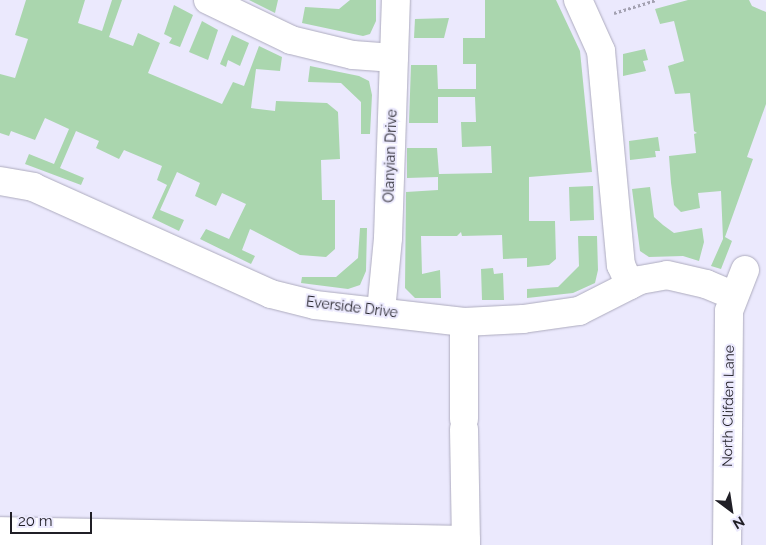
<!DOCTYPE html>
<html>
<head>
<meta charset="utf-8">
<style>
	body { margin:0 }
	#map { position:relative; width:766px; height:545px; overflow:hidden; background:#ebe9fd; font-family:Raleway,sans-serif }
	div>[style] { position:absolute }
	.green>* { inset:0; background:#aad6ae }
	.path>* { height:3px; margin-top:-1.5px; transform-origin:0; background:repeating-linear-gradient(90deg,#a3a1b1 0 2.5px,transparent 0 5px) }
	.roads { filter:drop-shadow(0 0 1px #adabbe) drop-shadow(0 0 1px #adabbe) }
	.minor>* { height:28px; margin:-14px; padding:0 14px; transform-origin:14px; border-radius:14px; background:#fff }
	span { translate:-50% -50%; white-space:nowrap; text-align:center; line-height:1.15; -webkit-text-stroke:4px #ebe9fd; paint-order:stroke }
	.street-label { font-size:14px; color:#201f26 }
	.north { position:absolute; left:706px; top:485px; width:50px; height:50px; -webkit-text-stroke:4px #ebe9fd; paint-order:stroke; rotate:149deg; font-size:14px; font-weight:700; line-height:20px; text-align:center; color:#201f26 }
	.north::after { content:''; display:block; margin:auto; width:18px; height:22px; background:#201f26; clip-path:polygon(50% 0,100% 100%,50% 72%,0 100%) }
	.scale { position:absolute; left:10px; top:512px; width:82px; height:22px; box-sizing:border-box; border:2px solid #201f26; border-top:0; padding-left:6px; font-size:15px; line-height:18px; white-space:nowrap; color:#201f26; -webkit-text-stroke:4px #ebe9fd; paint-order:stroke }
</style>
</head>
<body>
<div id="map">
	<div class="green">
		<i style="clip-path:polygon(26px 0,85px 0,78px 23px,102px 31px,112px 0,122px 0,109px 37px,133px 46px,138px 33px,160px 43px,148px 73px,222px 104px,233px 82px,244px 86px,259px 46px,282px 57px,280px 71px,256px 69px,251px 108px,275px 111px,276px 101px,327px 103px,338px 112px,340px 159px,321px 160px,322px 200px,335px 200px,335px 249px,326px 257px,300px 255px,250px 229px,242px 250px,255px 256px,251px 264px,200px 239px,206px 229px,229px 239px,246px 204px,222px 193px,216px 206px,195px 196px,200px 183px,177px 172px,160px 210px,184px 220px,179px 231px,152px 218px,167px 185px,157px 180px,162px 166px,124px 150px,119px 159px,96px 148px,99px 141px,76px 131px,60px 168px,84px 178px,81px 185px,25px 164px,29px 154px,54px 164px,69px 129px,45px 118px,35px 140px,11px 131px,9px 136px,0 133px,0 74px,15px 78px,28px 39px,15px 35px)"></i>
		<i style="clip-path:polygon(249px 0,278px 0,275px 13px)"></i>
		<i style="clip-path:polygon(350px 0,376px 0,376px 21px,370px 34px,363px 36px,302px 23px,305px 7px,339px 9px)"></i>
		<i style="clip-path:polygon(485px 0,556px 0,580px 51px,592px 172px,529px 177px,529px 221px,555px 221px,556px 259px,549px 265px,527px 267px,527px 258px,503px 259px,502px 235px,462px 236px,461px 232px,457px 236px,421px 236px,422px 274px,440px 270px,441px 298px,415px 298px,405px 288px,406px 192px,438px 190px,438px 177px,407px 178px,407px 148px,437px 148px,439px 174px,492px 173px,491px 146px,462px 147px,461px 122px,476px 122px,475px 97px,438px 97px,438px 123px,409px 123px,411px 65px,437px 65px,438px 89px,476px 89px,476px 64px,463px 64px,463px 38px,485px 38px)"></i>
		<i style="clip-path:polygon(688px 0,749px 0,752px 6px,766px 12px,766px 104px,747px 157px,753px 159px,725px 237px,732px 241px,721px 269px,711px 266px,723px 239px,721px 191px,698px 193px,700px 208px,681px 212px,674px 205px,671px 183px,669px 156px,696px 153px,694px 134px,697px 133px,694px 131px,690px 93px,675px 94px,668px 66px,684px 61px,674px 21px,660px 24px,655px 9px)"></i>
		<i style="clip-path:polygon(174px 5px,193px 15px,180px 47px,169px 43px,172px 38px,164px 34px)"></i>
		<i style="clip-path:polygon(449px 18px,444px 38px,414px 38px,415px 19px)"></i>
		<i style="clip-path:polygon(202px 21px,218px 30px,208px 60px,189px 52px)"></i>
		<i style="clip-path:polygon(232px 35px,249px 43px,240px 66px,228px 60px,226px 67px,220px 64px)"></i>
		<i style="clip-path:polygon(645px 49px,648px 60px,643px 61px,646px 71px,623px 76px,623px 54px)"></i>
		<i style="clip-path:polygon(310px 66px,359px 76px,369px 81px,372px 95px,370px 134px,361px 134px,361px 102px,341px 83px,308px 82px)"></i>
		<i style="clip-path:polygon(658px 137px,660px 151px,655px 151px,656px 157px,630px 160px,629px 141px)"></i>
		<i style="clip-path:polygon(593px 186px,594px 220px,570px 221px,569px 187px)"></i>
		<i style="clip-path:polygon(650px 187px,654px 217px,663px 225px,674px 233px,702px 228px,704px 242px,699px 261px,683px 256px,649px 257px,640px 251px,632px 189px)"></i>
		<i style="clip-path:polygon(360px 228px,367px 228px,366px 271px,360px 285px,348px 289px,301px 283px,302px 277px,336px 277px,358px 258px)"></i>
		<i style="clip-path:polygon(578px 236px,597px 236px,598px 270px,595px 283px,573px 293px,527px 298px,527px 289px,558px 287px,579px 266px)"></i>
		<i style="clip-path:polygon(493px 268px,494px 274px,503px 273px,504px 300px,482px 300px,481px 269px)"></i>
	</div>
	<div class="path">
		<i style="left:614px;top:13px;width:44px;rotate:-17.2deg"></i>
	</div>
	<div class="roads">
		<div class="minor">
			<i style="left:208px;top:0;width:92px;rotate:25.7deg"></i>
			<i style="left:291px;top:40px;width:64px;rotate:13.6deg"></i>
			<i style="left:353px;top:55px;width:41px;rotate:4.2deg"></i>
			<i style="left:578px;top:0;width:56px;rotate:65.7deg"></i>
			<i style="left:601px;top:51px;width:215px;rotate:84.7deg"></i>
			<i style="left:621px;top:265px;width:22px;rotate:66deg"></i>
			<i style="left:0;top:181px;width:34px;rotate:10deg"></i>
			<i style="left:33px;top:187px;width:261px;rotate:24.2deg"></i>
			<i style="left:271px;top:294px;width:45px;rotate:14deg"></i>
			<i style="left:315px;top:305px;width:150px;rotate:6.5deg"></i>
			<i style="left:464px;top:322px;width:59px;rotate:-2.9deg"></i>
			<i style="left:523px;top:319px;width:57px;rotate:-8.1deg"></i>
			<i style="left:579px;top:311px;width:68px;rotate:-26.9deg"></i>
			<i style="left:640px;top:280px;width:27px;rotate:-10deg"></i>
			<i style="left:667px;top:275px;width:40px;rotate:13deg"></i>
			<i style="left:706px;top:284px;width:30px;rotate:23deg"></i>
			<i style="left:381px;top:311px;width:73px;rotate:-84.5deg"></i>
			<i style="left:388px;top:238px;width:238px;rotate:-88.1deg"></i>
			<i style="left:464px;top:322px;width:97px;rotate:90deg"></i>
			<i style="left:464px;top:429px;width:116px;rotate:89deg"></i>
			<i style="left:0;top:531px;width:466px;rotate:1.1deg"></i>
			<i style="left:727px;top:545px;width:234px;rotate:-89.5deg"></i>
			<i style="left:729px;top:311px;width:44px;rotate:-68.7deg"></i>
		</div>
	</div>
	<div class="street-label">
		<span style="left:390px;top:156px;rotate:-88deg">Olanyian Drive</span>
		<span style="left:352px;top:307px;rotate:7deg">Everside Drive</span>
		<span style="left:728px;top:406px;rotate:-89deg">North Clifden Lane</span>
	</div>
	<div class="north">N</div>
	<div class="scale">20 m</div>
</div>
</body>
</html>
